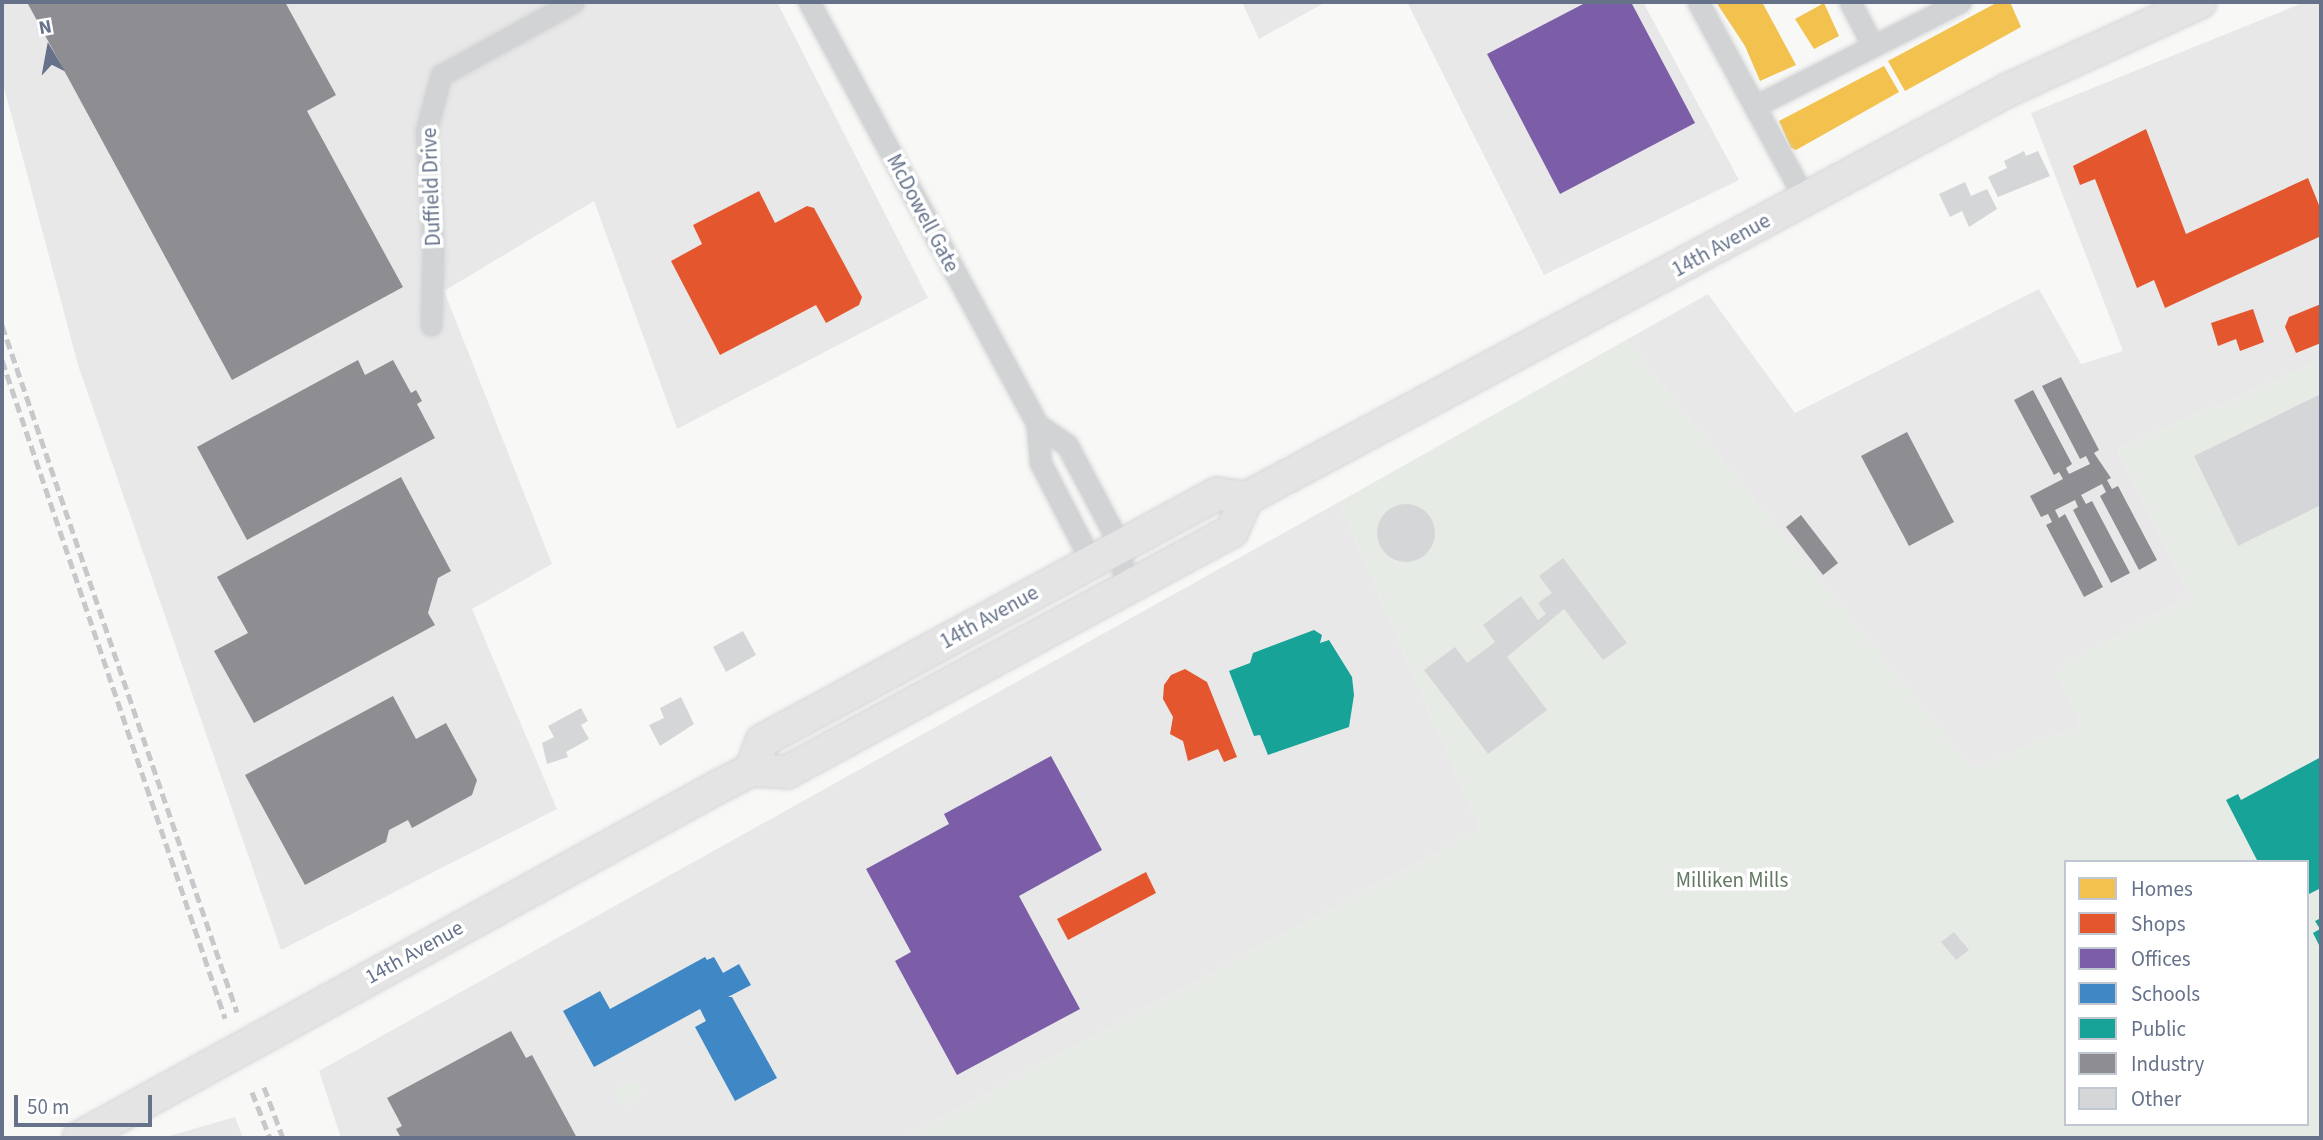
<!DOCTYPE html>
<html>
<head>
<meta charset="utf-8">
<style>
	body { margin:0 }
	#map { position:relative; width:2323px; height:1140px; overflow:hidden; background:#f8f8f7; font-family:"Source Sans 3",sans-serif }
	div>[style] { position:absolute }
	.built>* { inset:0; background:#e8e8e9 }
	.green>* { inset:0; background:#e7ebe5 }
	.round { border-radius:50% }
	.homes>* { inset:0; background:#f2c14e }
	.shops>* { inset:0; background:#e4572e }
	.offices>* { inset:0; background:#7b5ea7 }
	.schools>* { inset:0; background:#3f88c5 }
	.public>* { inset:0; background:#17a398 }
	.industry>* { inset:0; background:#8d8d92 }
	.building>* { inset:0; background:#d5d6d7 }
	.roads { filter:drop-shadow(0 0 2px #d4d5d6) drop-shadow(0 0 2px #d4d5d6) }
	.minor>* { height:21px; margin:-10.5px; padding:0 10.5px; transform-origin:10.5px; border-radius:10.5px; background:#d2d3d4 }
	.primary>* { height:32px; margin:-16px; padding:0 16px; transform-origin:16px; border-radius:16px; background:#e4e4e5 }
	.rail>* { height:5px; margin-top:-2.5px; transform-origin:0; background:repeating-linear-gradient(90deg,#c8c8ca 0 10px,transparent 0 15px) }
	span { translate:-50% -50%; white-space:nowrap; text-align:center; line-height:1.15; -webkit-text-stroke:7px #fff; paint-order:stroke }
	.street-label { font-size:21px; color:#65728a }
	.park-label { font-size:21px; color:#617a61 }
	.frame { position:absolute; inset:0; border:4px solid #65728a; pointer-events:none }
	.legend { position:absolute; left:2064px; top:860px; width:245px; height:266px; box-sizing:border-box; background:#fff; border:2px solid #c1c7d0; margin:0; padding:9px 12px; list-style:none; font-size:21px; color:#65728a }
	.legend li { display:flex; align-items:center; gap:14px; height:35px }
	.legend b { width:35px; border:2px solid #c1c7d0 }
	.north { position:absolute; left:14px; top:14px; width:70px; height:70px; -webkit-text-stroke:5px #fff; paint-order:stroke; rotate:350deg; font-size:19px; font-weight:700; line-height:28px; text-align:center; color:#65728a }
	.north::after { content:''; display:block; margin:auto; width:24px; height:32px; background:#65728a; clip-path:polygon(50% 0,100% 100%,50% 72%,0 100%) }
	.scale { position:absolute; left:14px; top:1095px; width:138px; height:32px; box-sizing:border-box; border:4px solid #65728a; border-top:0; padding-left:9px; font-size:21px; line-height:24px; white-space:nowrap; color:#65728a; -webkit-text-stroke:5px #fff; paint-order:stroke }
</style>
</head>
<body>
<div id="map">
	<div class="built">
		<i style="clip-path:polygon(2px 2px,777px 2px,928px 298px,677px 429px,594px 201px,444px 291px,552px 564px,472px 609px,557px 809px,281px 950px,78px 365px,2px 80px)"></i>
		<i style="clip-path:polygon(1242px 2px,1326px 2px,1259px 39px)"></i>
		<i style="clip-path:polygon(1407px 2px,1643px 2px,1739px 180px,1544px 275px)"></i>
		<i style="clip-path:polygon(2305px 2px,2321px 2px,2321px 361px,2118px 449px,2191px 595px,2055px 671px,2081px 725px,1971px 769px,1626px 340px,1708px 294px,1795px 413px,2039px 289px,2081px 364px,2123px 351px,2031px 113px)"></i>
		<i style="clip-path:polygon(1339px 502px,1480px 829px,904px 1138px,341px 1138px,319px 1071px)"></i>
		<i style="clip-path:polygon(235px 1117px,243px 1138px,162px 1138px)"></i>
	</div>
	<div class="green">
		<i style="clip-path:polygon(evenodd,1626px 340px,1971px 768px,2081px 725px,2054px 671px,2191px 595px,2118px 449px,2321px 361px,2321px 1138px,904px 1138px,1480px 829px,1339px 502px,1626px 340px,2066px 862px,2307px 862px,2307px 1124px,2066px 1124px,2066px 862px)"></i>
		<i class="round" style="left:617px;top:1082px;width:24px;height:24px"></i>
	</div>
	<div class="homes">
		<i style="clip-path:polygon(1716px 2px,1762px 2px,1796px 65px,1760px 81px,1745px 46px)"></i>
		<i style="clip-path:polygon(1998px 2px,2010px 2px,2021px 27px,1905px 91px,1888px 61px)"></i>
		<i style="clip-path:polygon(1824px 3px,1839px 36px,1814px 49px,1795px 19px)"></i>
		<i style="clip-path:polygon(1884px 66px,1899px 92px,1796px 150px,1791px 148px,1779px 121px)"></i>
	</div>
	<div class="shops">
		<i style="clip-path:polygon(2146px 129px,2186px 234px,2308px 178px,2321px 210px,2321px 236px,2165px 308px,2154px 280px,2137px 288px,2095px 179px,2080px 185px,2073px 166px)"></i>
		<i style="clip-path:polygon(759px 191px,775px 223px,807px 206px,814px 208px,862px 297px,859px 305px,826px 323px,816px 305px,720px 355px,671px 261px,702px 244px,693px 225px)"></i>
		<i style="clip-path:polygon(2321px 304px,2321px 343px,2296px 353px,2285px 327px,2289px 317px)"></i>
		<i style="clip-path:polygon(2253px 309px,2264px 342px,2240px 351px,2236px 339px,2218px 346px,2211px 323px)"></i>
		<i style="clip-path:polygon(1185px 669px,1207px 682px,1237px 757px,1224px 762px,1218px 749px,1188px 761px,1183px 741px,1170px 734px,1173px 717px,1163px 699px,1164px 685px,1171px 675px)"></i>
		<i style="clip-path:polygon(1146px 872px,1156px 893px,1068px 940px,1057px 919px)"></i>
	</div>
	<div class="offices">
		<i style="clip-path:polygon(1587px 2px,1631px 2px,1695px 123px,1560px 194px,1487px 54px)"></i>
		<i style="clip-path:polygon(1051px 756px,1102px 850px,1019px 896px,1080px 1009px,957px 1075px,895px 961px,911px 952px,866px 869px,949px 824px,944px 814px)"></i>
	</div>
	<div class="schools">
		<i style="clip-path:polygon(705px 957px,707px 960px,714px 957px,723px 973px,739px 964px,751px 985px,728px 997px,732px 997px,777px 1078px,735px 1101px,695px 1027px,706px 1021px,700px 1009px,594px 1067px,563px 1011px,600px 991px,610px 1009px)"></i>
	</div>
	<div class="public">
		<i style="clip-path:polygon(1314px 630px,1322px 635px,1320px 643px,1329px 640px,1352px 677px,1354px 695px,1349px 727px,1268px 755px,1260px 735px,1254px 736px,1229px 671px,1250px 663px,1253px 653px)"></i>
		<i style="clip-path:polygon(2321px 757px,2321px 888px,2307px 895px,2307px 862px,2258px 862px,2226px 800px,2238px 794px,2241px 800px)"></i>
		<i style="clip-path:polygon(2321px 918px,2321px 949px,2313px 933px,2320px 929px,2315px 921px)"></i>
	</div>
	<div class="industry">
		<i style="clip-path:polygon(31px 2px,285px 2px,336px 95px,307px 111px,403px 287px,232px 380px,28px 4px)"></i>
		<i style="clip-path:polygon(358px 360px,365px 375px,393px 360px,411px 393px,416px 390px,422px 401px,417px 404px,435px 438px,247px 540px,197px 447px)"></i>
		<i style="clip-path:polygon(2061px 377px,2099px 450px,2094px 453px,2111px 478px,2107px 480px,2112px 489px,2118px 486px,2157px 560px,2139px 570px,2100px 496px,2106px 492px,2102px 484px,2081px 495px,2086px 504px,2092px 501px,2130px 573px,2111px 583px,2073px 510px,2078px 507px,2075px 500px,2055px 510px,2059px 518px,2065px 514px,2103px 587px,2084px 597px,2046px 525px,2052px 522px,2048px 514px,2041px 517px,2030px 496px,2063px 479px,2059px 472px,2054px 475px,2014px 400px,2033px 390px,2072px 464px,2066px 468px,2069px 474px,2090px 464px,2086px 456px,2080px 459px,2042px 386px)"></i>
		<i style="clip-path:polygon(1907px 432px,1954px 522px,1909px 546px,1861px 456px)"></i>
		<i style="clip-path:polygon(401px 477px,451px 571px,438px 578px,428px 613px,435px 625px,254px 723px,214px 651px,248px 633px,217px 577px)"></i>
		<i style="clip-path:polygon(1801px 515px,1838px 563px,1823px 575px,1786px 527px)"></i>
		<i style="clip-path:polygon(393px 696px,416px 739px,446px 723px,477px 780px,472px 795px,412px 828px,408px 820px,389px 830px,386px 842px,305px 885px,245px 775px)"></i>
		<i style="clip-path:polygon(511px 1031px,526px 1058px,532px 1055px,577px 1138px,401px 1138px,396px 1129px,402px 1126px,387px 1098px)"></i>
	</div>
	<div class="building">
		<i style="clip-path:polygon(2024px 151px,2026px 156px,2038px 151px,2050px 176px,1998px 197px,1988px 177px,2007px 168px,2004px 161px)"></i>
		<i style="clip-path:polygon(1965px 182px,1971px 196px,1987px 189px,1997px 209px,1969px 227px,1962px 211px,1950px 217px,1939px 194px)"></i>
		<i style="clip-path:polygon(2321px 394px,2321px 505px,2238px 546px,2194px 456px)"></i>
		<i class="round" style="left:1377px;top:504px;width:58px;height:58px"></i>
		<i style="clip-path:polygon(1563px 558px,1627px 643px,1603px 660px,1564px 609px,1552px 619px,1507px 657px,1547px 710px,1488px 754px,1424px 670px,1455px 647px,1467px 663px,1495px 642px,1483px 625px,1521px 596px,1538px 620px,1546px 614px,1538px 603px,1552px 593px,1539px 576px)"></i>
		<i style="clip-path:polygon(743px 631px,756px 655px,726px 672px,713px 647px)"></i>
		<i style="clip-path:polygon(681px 697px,694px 724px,660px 746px,649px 725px,664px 718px,660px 708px)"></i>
		<i style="clip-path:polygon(581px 708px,588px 721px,581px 725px,589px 739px,566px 752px,568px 757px,547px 764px,542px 743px,554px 737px,548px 726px)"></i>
		<i style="clip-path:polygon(1954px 932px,1969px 950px,1956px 960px,1941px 942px)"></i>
	</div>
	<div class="roads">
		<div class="minor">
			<i style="left:809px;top:2px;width:480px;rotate:61.6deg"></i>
			<i style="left:1037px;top:424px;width:38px;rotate:85deg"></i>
			<i style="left:1040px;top:462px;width:111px;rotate:62.7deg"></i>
			<i style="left:1698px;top:2px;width:224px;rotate:61.5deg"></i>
			<i style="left:1850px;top:2px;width:47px;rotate:62.4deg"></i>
			<i style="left:1757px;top:105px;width:228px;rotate:-26.9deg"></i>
			<i style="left:431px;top:325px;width:73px;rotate:-88.4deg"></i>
			<i style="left:433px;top:252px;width:121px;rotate:-93.3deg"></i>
			<i style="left:426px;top:131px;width:58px;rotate:-75deg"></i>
			<i style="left:441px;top:75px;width:151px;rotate:-28.9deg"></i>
			<i style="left:1037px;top:424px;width:37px;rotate:35deg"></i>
			<i style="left:1067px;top:445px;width:113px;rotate:62.1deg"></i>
			<i style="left:1120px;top:545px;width:43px;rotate:83.4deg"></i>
		</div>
		<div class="primary">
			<i style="left:751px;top:770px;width:31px;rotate:-69deg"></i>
			<i style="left:762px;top:741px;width:518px;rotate:-28.5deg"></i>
			<i style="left:1217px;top:494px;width:30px;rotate:8deg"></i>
			<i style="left:79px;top:1138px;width:725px;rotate:-28.79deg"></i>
			<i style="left:714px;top:789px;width:42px;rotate:-27.2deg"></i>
			<i style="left:751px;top:770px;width:36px;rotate:3deg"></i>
			<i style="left:787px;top:772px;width:506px;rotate:-28.44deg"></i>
			<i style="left:1232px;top:531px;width:36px;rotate:-66deg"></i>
			<i style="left:1247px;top:498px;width:863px;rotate:-28.2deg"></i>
			<i style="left:2008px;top:90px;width:211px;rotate:-24.6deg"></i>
		</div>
	</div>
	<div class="rail">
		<i style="left:2px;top:325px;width:726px;rotate:71.12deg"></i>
		<i style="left:2px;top:360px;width:695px;rotate:71.28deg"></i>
		<i style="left:264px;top:1087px;width:54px;rotate:69.6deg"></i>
		<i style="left:252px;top:1092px;width:49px;rotate:68.6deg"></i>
	</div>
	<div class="street-label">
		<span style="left:431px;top:187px;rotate:-92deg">Duffield Drive</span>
		<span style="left:923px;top:213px;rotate:62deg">McDowell Gate</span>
		<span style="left:1721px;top:245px;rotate:-29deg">14th Avenue</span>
		<span style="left:989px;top:617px;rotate:-29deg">14th Avenue</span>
		<span style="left:414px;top:952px;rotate:-29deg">14th Avenue</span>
	</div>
	<div class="park-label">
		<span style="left:1732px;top:880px">Milliken Mills</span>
	</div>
	<div class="frame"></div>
	<ul class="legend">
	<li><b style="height:19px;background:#f2c14e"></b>Homes</li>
	<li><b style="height:19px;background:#e4572e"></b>Shops</li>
	<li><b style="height:19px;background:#7b5ea7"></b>Offices</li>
	<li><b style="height:19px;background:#3f88c5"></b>Schools</li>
	<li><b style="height:19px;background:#17a398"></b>Public</li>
	<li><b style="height:19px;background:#8d8d92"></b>Industry</li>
	<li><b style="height:19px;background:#d5d6d7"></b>Other</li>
	</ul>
	<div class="north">N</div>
	<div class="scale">50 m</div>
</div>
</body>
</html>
